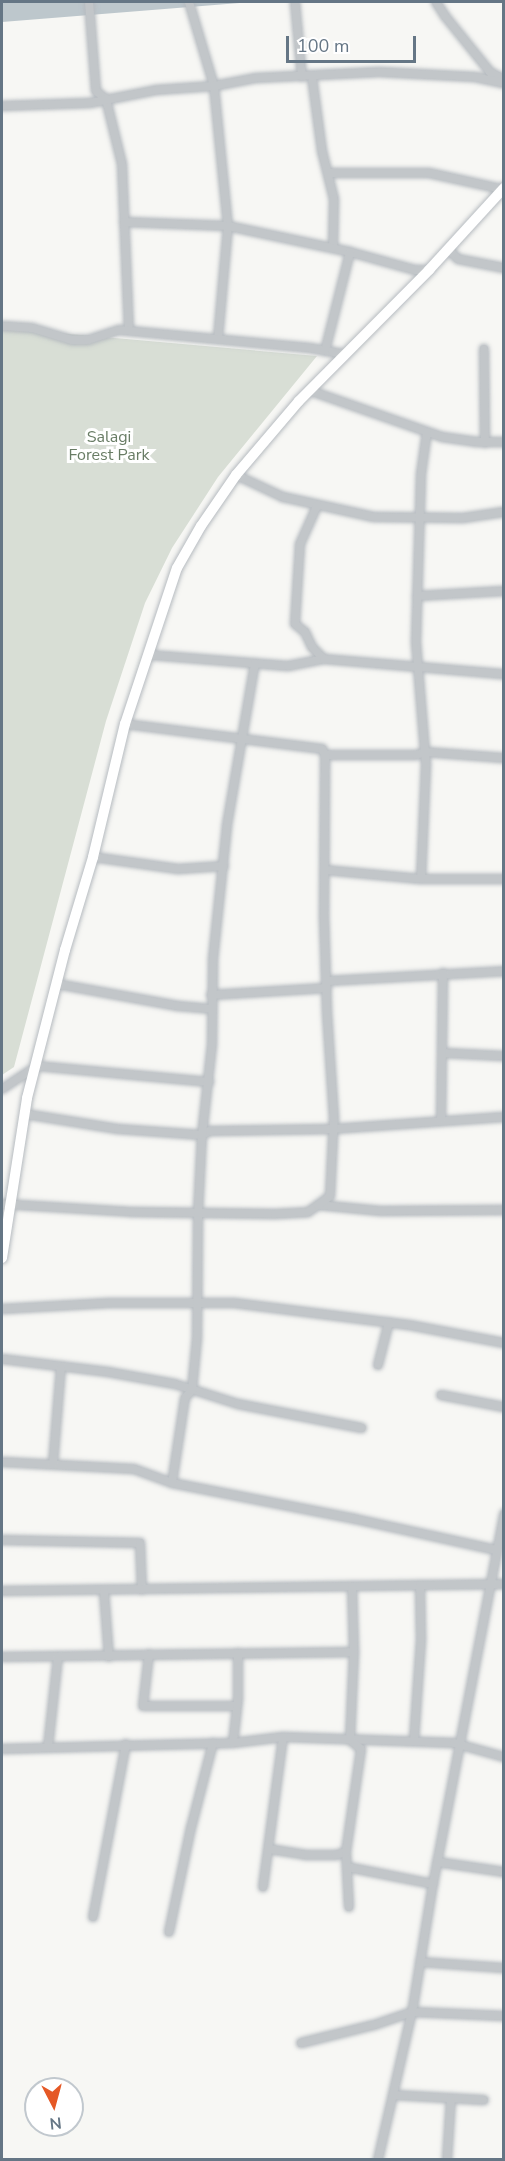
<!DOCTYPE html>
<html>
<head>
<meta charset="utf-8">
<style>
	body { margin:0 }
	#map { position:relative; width:505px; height:2161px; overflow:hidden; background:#f7f7f4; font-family:"Nunito Sans",sans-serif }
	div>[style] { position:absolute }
	.green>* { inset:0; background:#d8ded5 }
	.water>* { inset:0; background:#bdc7cc }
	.roads { filter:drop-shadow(0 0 2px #b6bbc0) drop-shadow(0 0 2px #b6bbc0) }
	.street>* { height:8px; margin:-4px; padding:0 4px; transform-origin:4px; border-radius:4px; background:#c2c6c9 }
	.secondary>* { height:10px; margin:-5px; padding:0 5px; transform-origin:5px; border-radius:5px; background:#fff }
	span { translate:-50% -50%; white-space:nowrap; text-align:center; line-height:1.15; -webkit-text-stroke:6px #fff; paint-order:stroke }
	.park-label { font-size:16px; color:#687c64 }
	.frame { position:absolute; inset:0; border:3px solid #657685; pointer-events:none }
	.north { position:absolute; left:24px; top:2077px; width:60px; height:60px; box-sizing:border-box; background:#fff; border:2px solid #c1c8ce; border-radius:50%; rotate:174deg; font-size:16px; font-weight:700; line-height:24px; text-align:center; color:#657685 }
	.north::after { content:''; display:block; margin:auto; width:21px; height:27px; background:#e55825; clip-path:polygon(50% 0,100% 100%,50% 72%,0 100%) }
	.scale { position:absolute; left:286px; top:36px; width:130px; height:27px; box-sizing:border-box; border:3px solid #657685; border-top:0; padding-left:8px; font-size:18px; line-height:21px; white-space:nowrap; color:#657685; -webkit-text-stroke:4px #fff; paint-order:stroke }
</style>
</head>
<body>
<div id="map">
	<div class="green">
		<i style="clip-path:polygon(2px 328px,317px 356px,218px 477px,172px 548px,145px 603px,106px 721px,14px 1067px,2px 1075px)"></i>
	</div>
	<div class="water">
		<i style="clip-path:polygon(2px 2px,252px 2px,2px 22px)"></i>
	</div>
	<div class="roads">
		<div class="street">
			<i style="left:89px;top:2px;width:89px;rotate:85.5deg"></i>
			<i style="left:96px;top:91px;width:13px;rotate:39deg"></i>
			<i style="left:106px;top:99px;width:67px;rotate:76.2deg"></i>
			<i style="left:122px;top:164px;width:167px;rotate:87.6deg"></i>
			<i style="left:189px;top:2px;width:88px;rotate:73.4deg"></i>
			<i style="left:214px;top:86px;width:141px;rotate:84.3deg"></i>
			<i style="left:228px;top:226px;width:113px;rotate:95.1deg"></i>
			<i style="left:295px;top:2px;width:75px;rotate:84.7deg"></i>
			<i style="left:436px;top:2px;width:17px;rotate:57deg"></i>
			<i style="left:445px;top:16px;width:72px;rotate:51.2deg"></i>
			<i style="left:490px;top:72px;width:16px;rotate:27deg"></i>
			<i style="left:312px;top:77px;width:75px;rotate:82.3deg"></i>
			<i style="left:322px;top:151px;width:49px;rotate:76deg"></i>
			<i style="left:334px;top:199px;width:49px;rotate:91.2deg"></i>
			<i style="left:2px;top:106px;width:88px;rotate:-2deg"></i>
			<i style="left:90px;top:103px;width:67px;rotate:-11.1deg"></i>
			<i style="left:156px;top:90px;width:58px;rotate:-3.9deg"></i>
			<i style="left:214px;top:86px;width:43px;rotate:-10.8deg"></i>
			<i style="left:256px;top:78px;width:123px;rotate:-2.8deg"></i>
			<i style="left:379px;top:72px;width:96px;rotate:3deg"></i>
			<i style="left:475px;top:77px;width:30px;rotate:12deg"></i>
			<i style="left:328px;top:173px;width:101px"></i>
			<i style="left:429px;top:173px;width:75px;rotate:12.4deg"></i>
			<i style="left:124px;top:222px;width:104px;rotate:2.2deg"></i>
			<i style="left:228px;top:226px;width:125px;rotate:12deg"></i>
			<i style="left:350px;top:252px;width:67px;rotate:15.5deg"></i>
			<i style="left:415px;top:270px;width:14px"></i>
			<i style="left:448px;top:249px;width:14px;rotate:45deg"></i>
			<i style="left:458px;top:259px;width:47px;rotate:11.1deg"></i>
			<i style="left:2px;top:326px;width:30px;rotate:4deg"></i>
			<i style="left:32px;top:328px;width:42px;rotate:16.7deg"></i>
			<i style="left:72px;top:340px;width:16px"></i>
			<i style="left:88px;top:340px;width:33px;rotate:-18deg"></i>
			<i style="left:119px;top:330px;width:192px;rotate:5.4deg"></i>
			<i style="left:310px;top:348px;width:35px;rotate:10deg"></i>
			<i style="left:484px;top:349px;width:94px;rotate:89.4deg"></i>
			<i style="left:325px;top:351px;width:102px;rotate:-75.8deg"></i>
			<i style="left:311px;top:391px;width:139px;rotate:19.3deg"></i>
			<i style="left:442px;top:437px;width:34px;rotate:8deg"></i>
			<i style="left:476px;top:442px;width:28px"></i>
			<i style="left:236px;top:475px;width:52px;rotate:25.1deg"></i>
			<i style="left:283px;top:497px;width:93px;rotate:12.4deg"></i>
			<i style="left:374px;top:517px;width:89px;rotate:0.6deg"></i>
			<i style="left:463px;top:518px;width:41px;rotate:-8.3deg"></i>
			<i style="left:317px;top:506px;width:42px;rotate:114.1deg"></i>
			<i style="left:300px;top:544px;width:80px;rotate:93.6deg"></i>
			<i style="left:295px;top:624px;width:13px;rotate:39deg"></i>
			<i style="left:305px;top:632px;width:17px;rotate:65deg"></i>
			<i style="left:312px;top:647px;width:17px;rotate:45deg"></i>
			<i style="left:417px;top:596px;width:87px;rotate:-3.3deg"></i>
			<i style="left:150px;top:655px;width:138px;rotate:4.6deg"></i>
			<i style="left:288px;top:666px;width:37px;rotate:-11deg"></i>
			<i style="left:324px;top:659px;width:181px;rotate:4.8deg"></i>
			<i style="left:125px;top:724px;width:199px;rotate:7.2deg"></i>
			<i style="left:322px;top:749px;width:7px;rotate:63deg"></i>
			<i style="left:325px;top:755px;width:91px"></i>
			<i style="left:416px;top:755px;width:9px;rotate:-18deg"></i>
			<i style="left:425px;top:752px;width:79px;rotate:4.3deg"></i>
			<i style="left:93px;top:857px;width:86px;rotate:8deg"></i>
			<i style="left:178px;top:869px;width:46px;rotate:-3.7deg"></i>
			<i style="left:325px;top:870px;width:96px;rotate:5.4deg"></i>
			<i style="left:421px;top:879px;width:83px"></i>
			<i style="left:421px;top:879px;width:115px;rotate:-87.5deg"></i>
			<i style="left:426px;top:764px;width:122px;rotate:-94.7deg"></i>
			<i style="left:416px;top:642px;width:168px;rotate:-88.3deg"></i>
			<i style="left:421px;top:474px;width:42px;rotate:-81.9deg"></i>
			<i style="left:327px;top:981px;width:177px;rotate:-3.2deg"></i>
			<i style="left:57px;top:984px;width:123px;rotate:10.3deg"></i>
			<i style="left:178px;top:1006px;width:33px;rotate:5deg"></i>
			<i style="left:211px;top:995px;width:116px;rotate:-3.5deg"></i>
			<i style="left:443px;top:1053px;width:61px;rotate:2.8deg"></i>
			<i style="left:2px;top:1089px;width:42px;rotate:-33.3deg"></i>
			<i style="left:37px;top:1066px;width:173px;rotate:5.3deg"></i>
			<i style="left:25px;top:1114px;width:94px;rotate:9.2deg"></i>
			<i style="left:118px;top:1129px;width:84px;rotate:4.1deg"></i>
			<i style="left:202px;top:1135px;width:9px;rotate:-27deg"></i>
			<i style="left:210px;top:1131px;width:123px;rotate:-0.9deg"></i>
			<i style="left:333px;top:1129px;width:171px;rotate:-4deg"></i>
			<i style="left:441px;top:1119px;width:146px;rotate:-89.2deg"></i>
			<i style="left:2px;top:1204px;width:129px;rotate:3.5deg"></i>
			<i style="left:131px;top:1212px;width:144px;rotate:0.8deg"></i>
			<i style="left:275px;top:1214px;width:33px;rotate:-3deg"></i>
			<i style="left:308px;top:1212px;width:12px;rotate:-35deg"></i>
			<i style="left:318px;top:1205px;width:63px;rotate:5.4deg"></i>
			<i style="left:381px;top:1211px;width:123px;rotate:-0.5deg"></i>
			<i style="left:318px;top:1205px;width:15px;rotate:-37deg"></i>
			<i style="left:330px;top:1196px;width:78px;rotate:-87.1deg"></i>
			<i style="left:334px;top:1118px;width:106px;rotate:-93.8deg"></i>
			<i style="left:327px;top:1012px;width:95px;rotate:-91.8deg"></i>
			<i style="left:324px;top:917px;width:162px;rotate:-89.6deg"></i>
			<i style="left:2px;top:1309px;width:107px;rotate:-3.2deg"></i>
			<i style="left:109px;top:1303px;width:125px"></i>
			<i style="left:234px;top:1303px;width:176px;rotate:7.2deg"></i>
			<i style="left:409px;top:1325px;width:97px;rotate:10.7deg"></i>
			<i style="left:2px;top:1359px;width:107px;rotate:7deg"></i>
			<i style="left:108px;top:1372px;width:68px;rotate:10.2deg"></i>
			<i style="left:175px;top:1384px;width:66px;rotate:17.6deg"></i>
			<i style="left:238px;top:1404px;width:126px;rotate:11deg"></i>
			<i style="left:378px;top:1365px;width:44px;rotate:-75.7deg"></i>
			<i style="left:441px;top:1395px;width:64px;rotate:10.8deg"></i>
			<i style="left:2px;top:1462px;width:132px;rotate:3deg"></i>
			<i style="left:134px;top:1469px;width:40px;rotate:20.2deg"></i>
			<i style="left:172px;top:1483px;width:187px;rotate:11.1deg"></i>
			<i style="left:355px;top:1519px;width:144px;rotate:12.4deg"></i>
			<i style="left:53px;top:1464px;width:98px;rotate:-85.3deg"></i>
			<i style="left:172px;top:1483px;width:86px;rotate:-81.3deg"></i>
			<i style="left:185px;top:1398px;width:11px;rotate:-49deg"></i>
			<i style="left:192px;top:1390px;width:52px;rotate:-84.5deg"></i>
			<i style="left:197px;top:1338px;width:125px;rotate:-89.5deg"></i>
			<i style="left:198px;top:1213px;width:78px;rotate:-87.1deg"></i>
			<i style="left:202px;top:1135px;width:91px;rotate:-83.7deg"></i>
			<i style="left:212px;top:1045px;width:86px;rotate:-89.3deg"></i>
			<i style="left:213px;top:959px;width:135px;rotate:-84deg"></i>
			<i style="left:227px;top:825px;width:164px;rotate:-80.2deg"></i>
			<i style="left:2px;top:1540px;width:138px;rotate:1.2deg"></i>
			<i style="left:140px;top:1543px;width:47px;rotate:87.6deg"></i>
			<i style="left:2px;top:1591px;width:502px;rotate:-0.8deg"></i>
			<i style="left:104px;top:1591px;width:66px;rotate:85.7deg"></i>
			<i style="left:149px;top:1654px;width:52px;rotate:96.6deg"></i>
			<i style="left:143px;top:1706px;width:94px"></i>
			<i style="left:2px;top:1657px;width:352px;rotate:-0.8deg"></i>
			<i style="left:414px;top:1740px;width:101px;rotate:-86deg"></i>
			<i style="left:421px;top:1639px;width:54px;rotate:-91.1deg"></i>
			<i style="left:233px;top:1743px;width:44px;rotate:-83.5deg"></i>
			<i style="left:238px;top:1699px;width:46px;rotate:-90deg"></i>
			<i style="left:48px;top:1747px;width:91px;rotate:-83.7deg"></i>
			<i style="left:2px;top:1749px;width:231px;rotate:-1.5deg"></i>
			<i style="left:233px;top:1743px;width:50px;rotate:-6.8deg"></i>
			<i style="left:283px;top:1737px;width:171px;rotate:2deg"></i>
			<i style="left:454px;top:1743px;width:52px;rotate:15.6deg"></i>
			<i style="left:269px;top:1849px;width:36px;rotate:9deg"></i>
			<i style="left:305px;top:1855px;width:31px"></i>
			<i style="left:336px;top:1855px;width:10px;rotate:-17deg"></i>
			<i style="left:437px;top:1862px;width:68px;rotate:8.5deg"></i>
			<i style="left:347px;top:1867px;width:88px;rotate:11.2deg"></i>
			<i style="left:263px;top:1887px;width:151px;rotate:-82.4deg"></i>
			<i style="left:349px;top:1907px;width:55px;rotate:-93.1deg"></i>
			<i style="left:346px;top:1852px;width:104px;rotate:-81.7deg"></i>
			<i style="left:361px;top:1749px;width:14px;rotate:-141deg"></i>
			<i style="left:350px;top:1740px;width:88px;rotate:-87.4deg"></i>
			<i style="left:354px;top:1652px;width:66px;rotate:-91.7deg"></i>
			<i style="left:93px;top:1917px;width:176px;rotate:-79.2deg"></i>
			<i style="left:169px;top:1932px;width:106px;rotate:-78.1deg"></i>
			<i style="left:191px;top:1828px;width:88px;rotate:-75.5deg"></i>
			<i style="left:420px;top:1962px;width:84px;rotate:4.1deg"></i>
			<i style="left:301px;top:2043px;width:75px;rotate:-13.9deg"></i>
			<i style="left:374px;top:2025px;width:40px;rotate:-18.9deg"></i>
			<i style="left:412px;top:2012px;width:92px;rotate:2.5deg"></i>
			<i style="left:393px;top:2095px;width:91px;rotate:3.1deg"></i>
			<i style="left:378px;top:2160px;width:157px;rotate:-77.1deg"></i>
			<i style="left:413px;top:2007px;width:125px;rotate:-80.8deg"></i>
			<i style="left:433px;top:1884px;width:377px;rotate:-79.1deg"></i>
			<i style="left:447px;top:2160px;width:62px;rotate:-86.3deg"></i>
		</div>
		<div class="secondary">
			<i style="left:2px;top:1258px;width:162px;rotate:-81.1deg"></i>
			<i style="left:27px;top:1098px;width:153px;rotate:-75.6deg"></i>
			<i style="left:65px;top:950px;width:97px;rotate:-73.2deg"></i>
			<i style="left:93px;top:857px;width:137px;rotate:-76.5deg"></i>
			<i style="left:125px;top:724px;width:164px;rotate:-71.6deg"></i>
			<i style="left:177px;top:568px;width:48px;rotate:-60.3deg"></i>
			<i style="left:201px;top:526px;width:62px;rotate:-55.5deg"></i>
			<i style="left:236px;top:475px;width:97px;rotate:-49.6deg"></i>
			<i style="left:299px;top:401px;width:185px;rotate:-45.2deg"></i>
			<i style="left:429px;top:270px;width:111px;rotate:-47.6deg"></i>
		</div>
	</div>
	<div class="park-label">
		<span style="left:109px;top:446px">Salagi<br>Forest Park</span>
	</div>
	<div class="frame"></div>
	<div class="north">N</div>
	<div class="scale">100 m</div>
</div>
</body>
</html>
